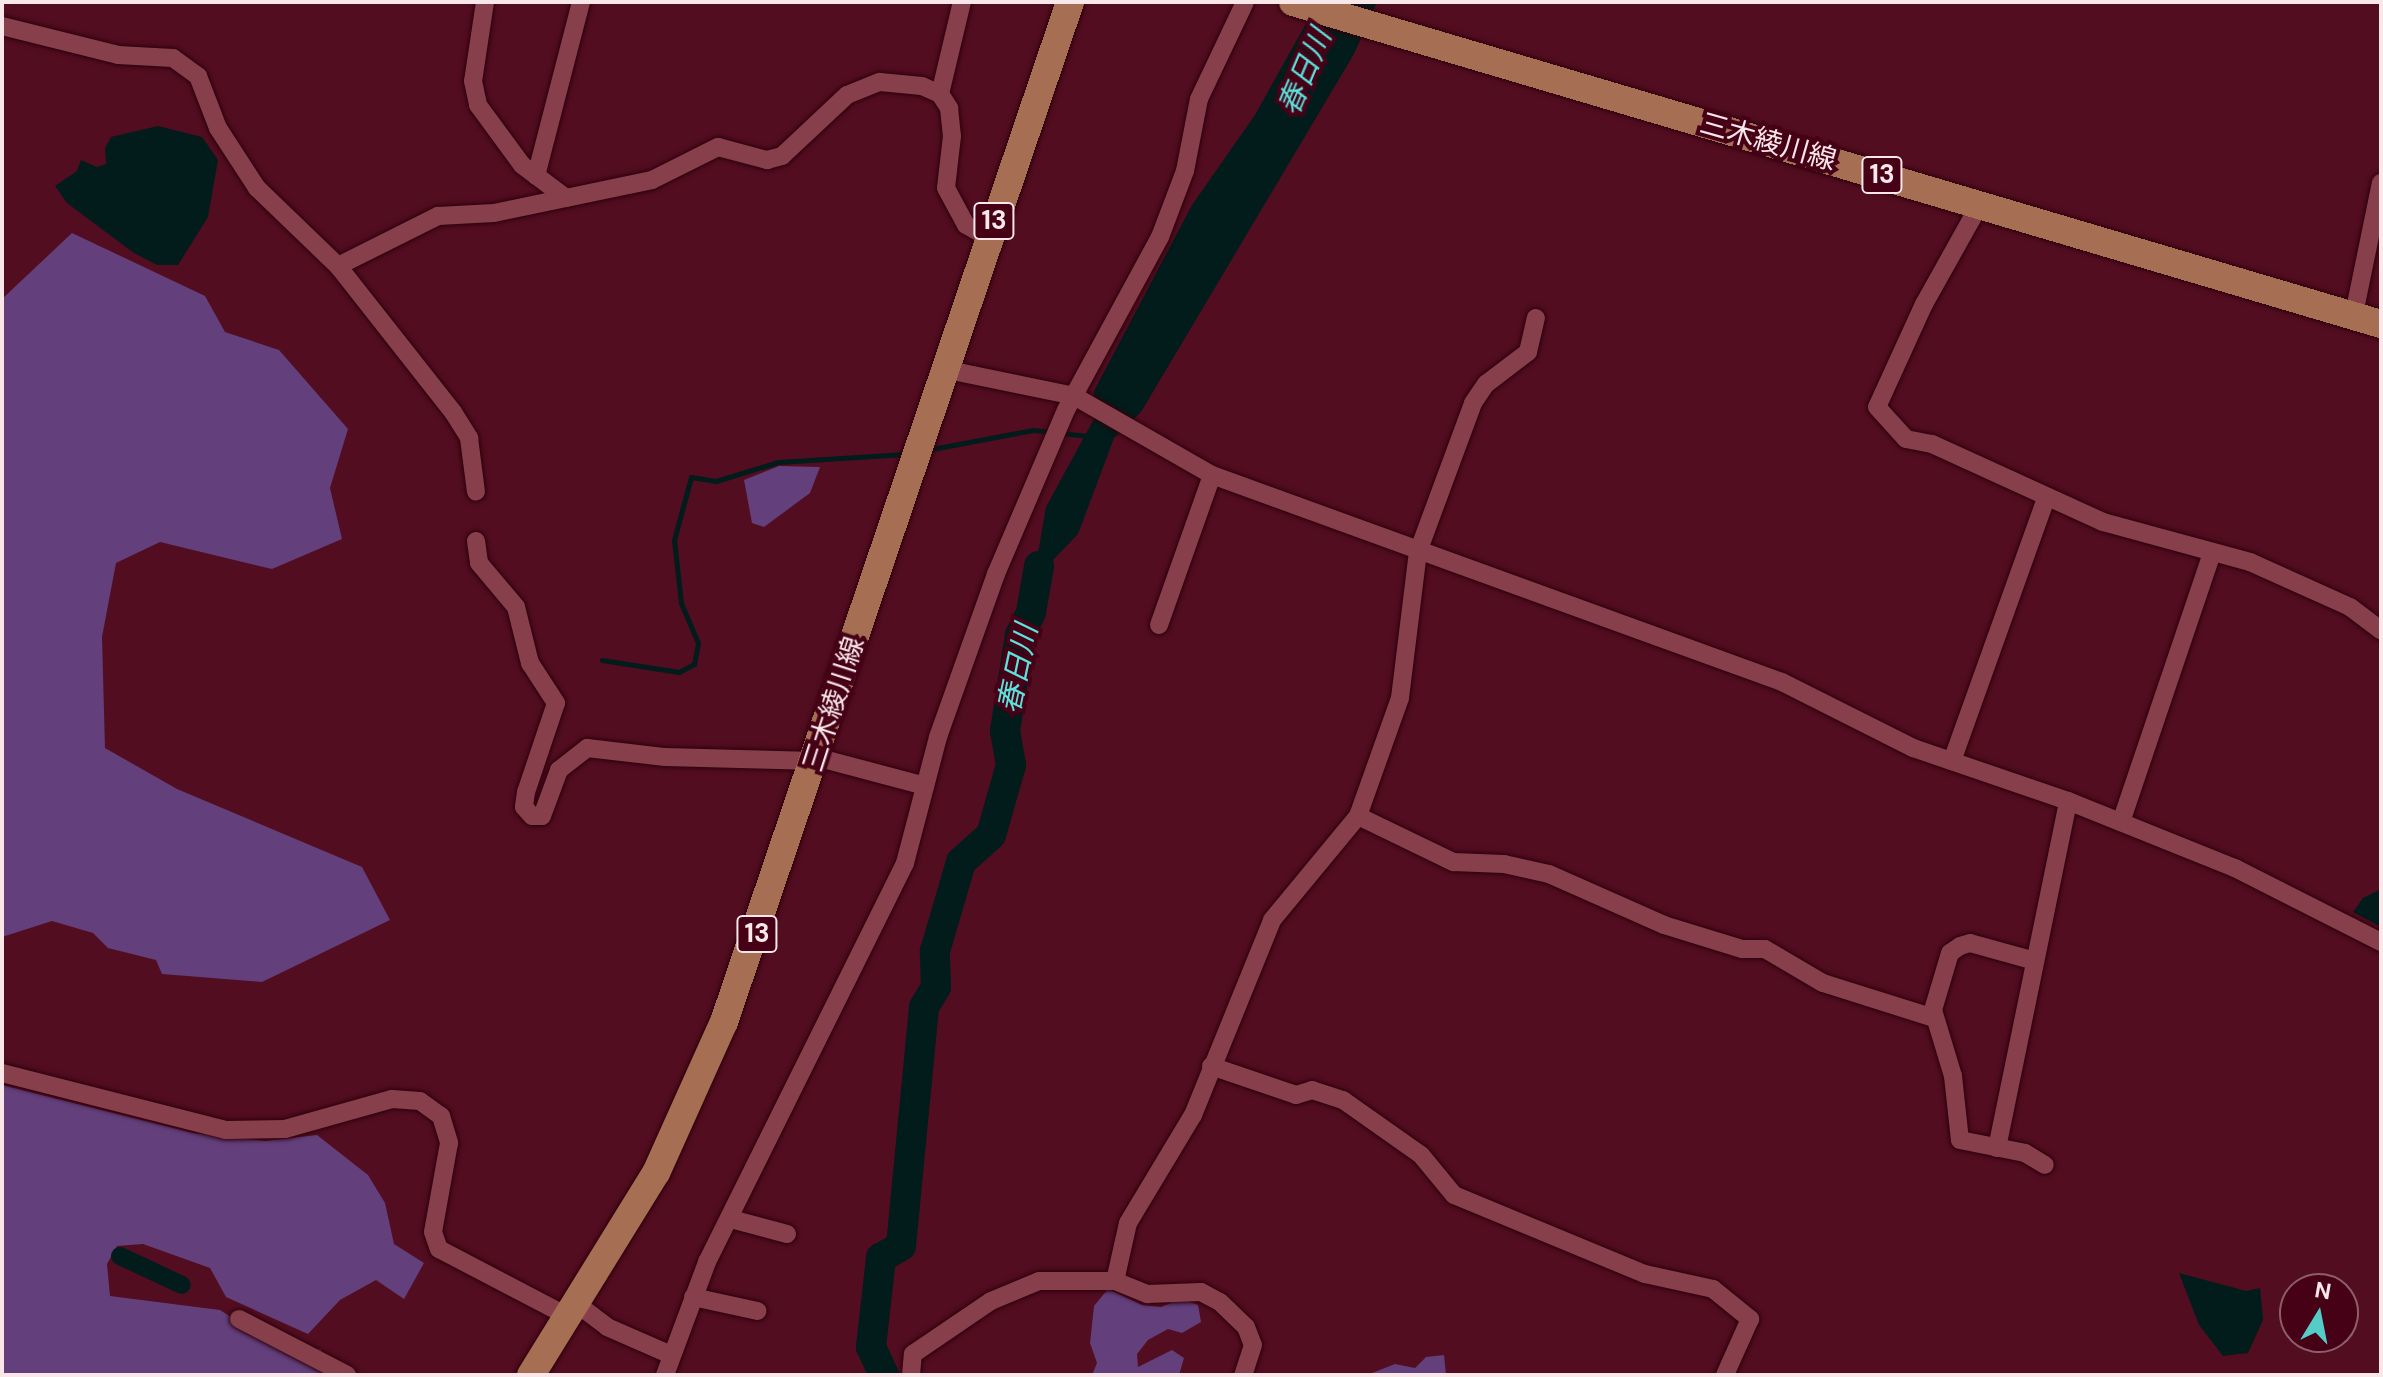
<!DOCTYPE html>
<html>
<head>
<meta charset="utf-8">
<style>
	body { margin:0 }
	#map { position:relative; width:2383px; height:1377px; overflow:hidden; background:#520d20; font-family:"DM Sans","Noto Sans JP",sans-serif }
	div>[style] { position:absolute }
	.green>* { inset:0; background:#633f7c }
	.water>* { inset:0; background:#021c1b }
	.stream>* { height:5px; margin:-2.5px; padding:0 2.5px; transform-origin:2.5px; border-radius:2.5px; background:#021c1b }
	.canal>* { height:18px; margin:-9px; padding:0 9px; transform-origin:9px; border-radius:9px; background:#021c1b }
	.river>* { height:30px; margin:-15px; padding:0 15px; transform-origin:15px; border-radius:15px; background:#021c1b }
	.roads { filter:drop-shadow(0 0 2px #2e000c) drop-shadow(0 0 2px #2e000c) }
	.street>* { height:18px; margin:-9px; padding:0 9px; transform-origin:9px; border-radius:9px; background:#873f4c }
	.primary>* { height:28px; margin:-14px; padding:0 14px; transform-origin:14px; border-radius:14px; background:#a66e52 }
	span { translate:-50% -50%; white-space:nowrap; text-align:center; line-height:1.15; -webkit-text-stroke:8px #460117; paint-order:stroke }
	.shield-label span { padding:2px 6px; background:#460117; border:2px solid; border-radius:6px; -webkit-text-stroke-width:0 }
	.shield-label { font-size:26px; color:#f9e7e9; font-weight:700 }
	.street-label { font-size:28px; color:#f9e7e9 }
	.water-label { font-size:30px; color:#5ae2db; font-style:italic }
	.frame { position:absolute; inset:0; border:4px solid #f9e7e9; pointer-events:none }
	.north { position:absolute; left:2279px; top:1273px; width:80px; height:80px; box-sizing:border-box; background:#460117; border:2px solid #8e5d6b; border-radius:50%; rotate:10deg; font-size:22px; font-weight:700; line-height:32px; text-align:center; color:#f9e7e9 }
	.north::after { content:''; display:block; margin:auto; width:28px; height:36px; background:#54cdc7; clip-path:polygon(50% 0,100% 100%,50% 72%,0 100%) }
</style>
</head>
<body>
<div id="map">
	<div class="green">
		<i style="clip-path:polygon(72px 233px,205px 296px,225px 332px,279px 350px,348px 429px,330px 488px,342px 539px,272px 569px,160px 542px,116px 563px,102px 637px,105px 748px,177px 789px,362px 867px,390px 920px,262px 982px,162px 974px,156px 960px,108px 948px,93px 933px,52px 921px,2px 937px,2px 299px)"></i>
		<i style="clip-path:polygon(779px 466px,820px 467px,810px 493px,764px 527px,752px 523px,744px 480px)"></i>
		<i style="clip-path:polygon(2px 1085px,193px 1133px,265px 1141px,317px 1135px,368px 1175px,385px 1203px,394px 1244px,424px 1263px,404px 1299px,376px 1280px,340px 1300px,308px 1334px,226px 1297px,210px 1268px,143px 1244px,117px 1246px,107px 1264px,110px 1296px,220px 1310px,275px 1346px,321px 1349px,332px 1375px,2px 1375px)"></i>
		<i style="clip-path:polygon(1108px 1289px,1142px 1305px,1161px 1307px,1181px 1299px,1198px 1305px,1201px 1322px,1182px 1333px,1168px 1329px,1148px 1340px,1137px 1354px,1138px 1367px,1172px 1350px,1184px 1358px,1179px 1375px,1092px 1375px,1097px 1363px,1090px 1343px,1094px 1306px)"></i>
		<i style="clip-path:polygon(1444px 1355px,1446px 1375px,1367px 1375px,1395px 1364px,1415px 1368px,1426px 1357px)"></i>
	</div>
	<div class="water">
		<i style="clip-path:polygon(1318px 2px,1377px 2px,1354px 54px,1141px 412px,1114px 438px,1078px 534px,1052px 561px,1028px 611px,1046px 507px,1095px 417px,1094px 391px,1192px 205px,1255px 115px)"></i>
		<i style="clip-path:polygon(158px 126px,202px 137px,218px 160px,208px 217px,178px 265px,157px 265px,134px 253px,67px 203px,55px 186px,77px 171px,81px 160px,97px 167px,106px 164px,105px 148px,111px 137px)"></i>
		<i style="clip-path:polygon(2381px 889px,2381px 927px,2353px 912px,2363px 898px)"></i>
		<i style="clip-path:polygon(2179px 1273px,2246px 1291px,2260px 1288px,2263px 1320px,2248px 1353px,2223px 1356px,2199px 1325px)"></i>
	</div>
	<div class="stream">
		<i style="left:1060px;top:433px;width:30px;rotate:6deg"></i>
		<i style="left:927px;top:450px;width:108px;rotate:-10.7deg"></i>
		<i style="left:1033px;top:430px;width:18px;rotate:6deg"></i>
		<i style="left:602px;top:660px;width:78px;rotate:8.9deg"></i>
		<i style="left:679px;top:672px;width:17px;rotate:-28deg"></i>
		<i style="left:694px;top:664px;width:21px;rotate:-79deg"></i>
		<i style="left:698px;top:643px;width:43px;rotate:-113deg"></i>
		<i style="left:681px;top:603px;width:63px;rotate:-96.3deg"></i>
		<i style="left:674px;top:540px;width:65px;rotate:-74.9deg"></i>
		<i style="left:691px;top:477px;width:25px;rotate:9deg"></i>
		<i style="left:716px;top:481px;width:65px;rotate:-17deg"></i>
		<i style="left:778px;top:462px;width:127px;rotate:-3.6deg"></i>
	</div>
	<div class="canal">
		<i style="left:120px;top:1256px;width:68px;rotate:25.1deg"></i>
	</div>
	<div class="river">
		<i style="left:884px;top:1375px;width:31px;rotate:-115deg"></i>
		<i style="left:871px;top:1347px;width:90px;rotate:-83.6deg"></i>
		<i style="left:881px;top:1258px;width:23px;rotate:-31deg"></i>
		<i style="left:901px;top:1246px;width:240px;rotate:-84.5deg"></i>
		<i style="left:924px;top:1007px;width:23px;rotate:-59deg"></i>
		<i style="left:936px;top:987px;width:36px;rotate:-92deg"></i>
		<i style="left:935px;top:951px;width:93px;rotate:-73.7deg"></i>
		<i style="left:961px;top:862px;width:40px;rotate:-42deg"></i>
		<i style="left:991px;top:835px;width:73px;rotate:-74.1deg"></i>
		<i style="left:1011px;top:765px;width:35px;rotate:-100deg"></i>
		<i style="left:1005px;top:731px;width:97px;rotate:-81.1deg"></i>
		<i style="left:1020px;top:635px;width:25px;rotate:-64deg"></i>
		<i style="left:1031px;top:612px;width:47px;rotate:-80.1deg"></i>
	</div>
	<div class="roads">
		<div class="street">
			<i style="left:485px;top:2px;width:80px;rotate:98.6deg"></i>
			<i style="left:473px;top:81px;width:25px;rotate:78deg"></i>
			<i style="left:478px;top:105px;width:74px;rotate:53.7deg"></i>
			<i style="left:522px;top:165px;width:55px;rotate:36.9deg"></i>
			<i style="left:2px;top:26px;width:120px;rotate:14deg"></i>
			<i style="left:118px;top:55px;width:55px;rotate:3.1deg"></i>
			<i style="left:173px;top:58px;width:31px;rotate:36deg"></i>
			<i style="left:198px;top:76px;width:56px;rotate:69deg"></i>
			<i style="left:218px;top:128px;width:72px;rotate:57deg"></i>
			<i style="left:257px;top:188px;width:112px;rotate:43.9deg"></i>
			<i style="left:338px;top:266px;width:186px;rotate:51.8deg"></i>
			<i style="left:453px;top:412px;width:31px;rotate:58deg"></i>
			<i style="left:469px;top:438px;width:54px;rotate:82.6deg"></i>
			<i style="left:940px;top:94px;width:95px;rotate:-76.6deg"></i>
			<i style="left:536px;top:176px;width:180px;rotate:-75.5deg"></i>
			<i style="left:1980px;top:204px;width:115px;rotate:119.2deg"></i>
			<i style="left:1924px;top:304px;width:113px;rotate:114.5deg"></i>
			<i style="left:1877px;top:407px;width:43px;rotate:47.8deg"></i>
			<i style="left:1906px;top:439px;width:26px;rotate:11deg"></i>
			<i style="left:1932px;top:444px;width:188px;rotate:24.5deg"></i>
			<i style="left:2103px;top:522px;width:152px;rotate:15.2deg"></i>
			<i style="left:2250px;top:562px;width:110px;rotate:24.2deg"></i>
			<i style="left:2350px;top:607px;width:39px;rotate:37deg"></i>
			<i style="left:338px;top:266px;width:112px;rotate:-26.6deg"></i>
			<i style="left:438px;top:216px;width:56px;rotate:-3.1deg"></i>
			<i style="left:494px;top:213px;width:161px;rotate:-11.8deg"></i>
			<i style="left:652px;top:180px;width:74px;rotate:-26.6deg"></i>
			<i style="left:718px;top:147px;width:51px;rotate:14.9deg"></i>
			<i style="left:767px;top:160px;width:16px;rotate:-15deg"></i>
			<i style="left:782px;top:156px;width:89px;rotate:-43.2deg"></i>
			<i style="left:847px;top:95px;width:35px;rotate:-22deg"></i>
			<i style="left:880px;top:82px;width:42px;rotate:5.4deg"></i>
			<i style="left:922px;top:86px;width:20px;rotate:24deg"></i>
			<i style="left:940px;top:94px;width:17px;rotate:57deg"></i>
			<i style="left:949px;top:108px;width:28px;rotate:84deg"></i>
			<i style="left:952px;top:136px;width:52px;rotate:96.6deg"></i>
			<i style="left:946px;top:188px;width:42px;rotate:61.6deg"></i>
			<i style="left:966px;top:225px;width:25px;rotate:29deg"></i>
			<i style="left:2354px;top:314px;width:134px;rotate:-78.4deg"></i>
			<i style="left:943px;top:369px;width:134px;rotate:11.6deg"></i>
			<i style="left:1074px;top:396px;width:159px;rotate:29.8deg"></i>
			<i style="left:1212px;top:475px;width:606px;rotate:19.96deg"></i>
			<i style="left:1782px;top:682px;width:147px;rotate:26.7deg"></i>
			<i style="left:1913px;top:748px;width:164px;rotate:18.9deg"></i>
			<i style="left:2068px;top:801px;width:180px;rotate:21.9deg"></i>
			<i style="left:2235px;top:868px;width:164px;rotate:26.9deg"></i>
			<i style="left:476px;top:541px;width:22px;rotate:82deg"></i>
			<i style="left:479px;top:563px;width:57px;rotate:49.9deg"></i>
			<i style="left:516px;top:607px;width:58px;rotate:76deg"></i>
			<i style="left:530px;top:663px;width:48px;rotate:57deg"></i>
			<i style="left:556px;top:703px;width:94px;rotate:108.6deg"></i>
			<i style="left:526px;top:792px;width:15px;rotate:98deg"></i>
			<i style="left:524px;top:807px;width:12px;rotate:48deg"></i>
			<i style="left:532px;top:816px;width:10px"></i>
			<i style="left:542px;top:816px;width:49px;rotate:-69.7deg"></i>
			<i style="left:559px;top:770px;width:36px;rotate:-38deg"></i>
			<i style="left:587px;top:748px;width:79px;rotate:6.6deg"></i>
			<i style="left:665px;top:757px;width:150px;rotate:1.5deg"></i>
			<i style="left:1159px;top:625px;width:159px;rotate:-70.5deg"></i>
			<i style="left:816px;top:757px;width:113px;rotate:14.9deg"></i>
			<i style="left:1952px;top:761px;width:278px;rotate:-70.3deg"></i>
			<i style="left:1358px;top:816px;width:106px;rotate:25.8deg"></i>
			<i style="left:1453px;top:862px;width:51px;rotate:2.2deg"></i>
			<i style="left:1504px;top:864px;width:46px;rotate:12.5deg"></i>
			<i style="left:1549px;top:874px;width:126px;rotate:23.9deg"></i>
			<i style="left:1664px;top:925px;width:82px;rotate:17.1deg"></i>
			<i style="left:1742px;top:949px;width:23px"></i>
			<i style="left:1765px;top:949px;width:67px;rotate:30.4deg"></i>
			<i style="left:1823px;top:983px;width:116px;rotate:17.5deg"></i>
			<i style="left:2121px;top:822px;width:284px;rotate:-71.3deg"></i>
			<i style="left:2035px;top:961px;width:67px;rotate:-164.5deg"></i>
			<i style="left:1970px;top:943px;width:10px;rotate:163deg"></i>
			<i style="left:1960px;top:946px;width:12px;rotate:145deg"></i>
			<i style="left:1950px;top:953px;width:59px;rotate:106.6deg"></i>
			<i style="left:1933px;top:1010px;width:69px;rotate:73.1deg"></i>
			<i style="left:1953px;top:1076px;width:64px;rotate:83.8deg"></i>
			<i style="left:1960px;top:1140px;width:66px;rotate:11.3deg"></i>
			<i style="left:2025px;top:1153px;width:23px;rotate:31deg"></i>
			<i style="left:1211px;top:1066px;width:90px;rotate:18.8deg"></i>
			<i style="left:1296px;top:1095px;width:17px;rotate:-17deg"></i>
			<i style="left:1312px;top:1090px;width:33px;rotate:18deg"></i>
			<i style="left:1343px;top:1100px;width:95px;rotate:35.2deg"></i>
			<i style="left:1421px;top:1155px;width:52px;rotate:50.5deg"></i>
			<i style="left:1454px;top:1195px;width:207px;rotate:22.5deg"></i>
			<i style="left:1645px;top:1274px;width:70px;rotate:12.4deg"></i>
			<i style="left:1713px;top:1289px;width:48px;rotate:39deg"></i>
			<i style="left:1750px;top:1319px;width:61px;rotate:114.1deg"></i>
			<i style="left:2px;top:1073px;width:231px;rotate:14.3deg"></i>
			<i style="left:226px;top:1130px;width:59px;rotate:-1deg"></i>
			<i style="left:285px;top:1129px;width:111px;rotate:-15.7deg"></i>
			<i style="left:392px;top:1099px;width:28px;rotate:4deg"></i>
			<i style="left:420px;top:1101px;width:26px;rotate:36deg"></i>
			<i style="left:441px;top:1116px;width:28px;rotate:73deg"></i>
			<i style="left:449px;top:1143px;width:90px;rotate:100.2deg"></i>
			<i style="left:433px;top:1232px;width:18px;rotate:71deg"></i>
			<i style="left:439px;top:1249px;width:147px;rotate:27.6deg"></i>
			<i style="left:1997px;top:1148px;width:354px;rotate:-78.4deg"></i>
			<i style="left:731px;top:1219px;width:58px;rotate:15deg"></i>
			<i style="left:1115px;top:1281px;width:35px;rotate:22deg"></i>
			<i style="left:1147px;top:1294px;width:54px;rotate:-2.1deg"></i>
			<i style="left:1201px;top:1292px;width:21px;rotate:28deg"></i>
			<i style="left:1220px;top:1302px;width:36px;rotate:44deg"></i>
			<i style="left:1246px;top:1327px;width:19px;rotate:69deg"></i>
			<i style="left:1253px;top:1345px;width:32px;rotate:108deg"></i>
			<i style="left:693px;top:1297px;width:66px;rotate:12.2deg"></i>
			<i style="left:577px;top:1304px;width:38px;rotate:37deg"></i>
			<i style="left:607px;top:1327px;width:70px;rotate:23.6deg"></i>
			<i style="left:239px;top:1319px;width:122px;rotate:27.4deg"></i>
			<i style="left:665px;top:1375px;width:121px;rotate:-69.6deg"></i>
			<i style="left:707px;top:1262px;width:445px;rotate:-63.6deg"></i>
			<i style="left:905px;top:863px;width:130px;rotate:-75.3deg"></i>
			<i style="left:938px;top:737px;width:173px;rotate:-70.4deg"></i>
			<i style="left:996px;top:574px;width:178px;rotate:-66.9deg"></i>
			<i style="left:1066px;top:410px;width:197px;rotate:-61.5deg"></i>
			<i style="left:1160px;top:237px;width:71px;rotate:-69.3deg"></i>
			<i style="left:1185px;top:171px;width:73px;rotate:-79deg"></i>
			<i style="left:1199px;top:99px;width:107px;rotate:-64.6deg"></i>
			<i style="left:911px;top:1375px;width:21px;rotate:-85deg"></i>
			<i style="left:913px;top:1354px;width:94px;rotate:-34.2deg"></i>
			<i style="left:991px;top:1301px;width:52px;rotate:-22.6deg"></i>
			<i style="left:1039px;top:1281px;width:76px"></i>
			<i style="left:1115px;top:1281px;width:59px;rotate:-77.4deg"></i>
			<i style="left:1128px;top:1223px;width:126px;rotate:-59deg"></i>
			<i style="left:1193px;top:1115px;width:210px;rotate:-67.9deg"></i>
			<i style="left:1272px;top:920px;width:135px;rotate:-50.4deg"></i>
			<i style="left:1358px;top:816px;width:125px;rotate:-70.4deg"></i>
			<i style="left:1400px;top:698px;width:147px;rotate:-83deg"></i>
			<i style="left:1418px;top:552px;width:159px;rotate:-69.7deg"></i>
			<i style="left:1473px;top:403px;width:23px;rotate:-56deg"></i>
			<i style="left:1486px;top:384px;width:53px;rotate:-37.3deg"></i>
			<i style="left:1528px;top:352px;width:35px;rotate:-77deg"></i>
		</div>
		<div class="primary">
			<i style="left:1293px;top:2px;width:1135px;rotate:16.49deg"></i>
			<i style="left:531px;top:1375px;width:238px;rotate:-58.3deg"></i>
			<i style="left:656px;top:1173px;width:166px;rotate:-65.8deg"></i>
			<i style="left:724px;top:1022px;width:1077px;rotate:-71.26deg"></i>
		</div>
	</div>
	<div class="shield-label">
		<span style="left:1882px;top:175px">13</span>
		<span style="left:994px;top:221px">13</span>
		<span style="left:757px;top:934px">13</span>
	</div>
	<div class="street-label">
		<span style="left:1768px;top:142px;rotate:16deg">三木綾川線</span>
		<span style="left:834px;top:704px;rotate:-72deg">三木綾川線</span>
	</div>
	<div class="water-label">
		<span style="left:1305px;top:72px;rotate:-67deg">春日川</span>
		<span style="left:1018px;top:669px;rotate:-78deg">春日川</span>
	</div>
	<div class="frame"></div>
	<div class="north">N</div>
</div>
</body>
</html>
